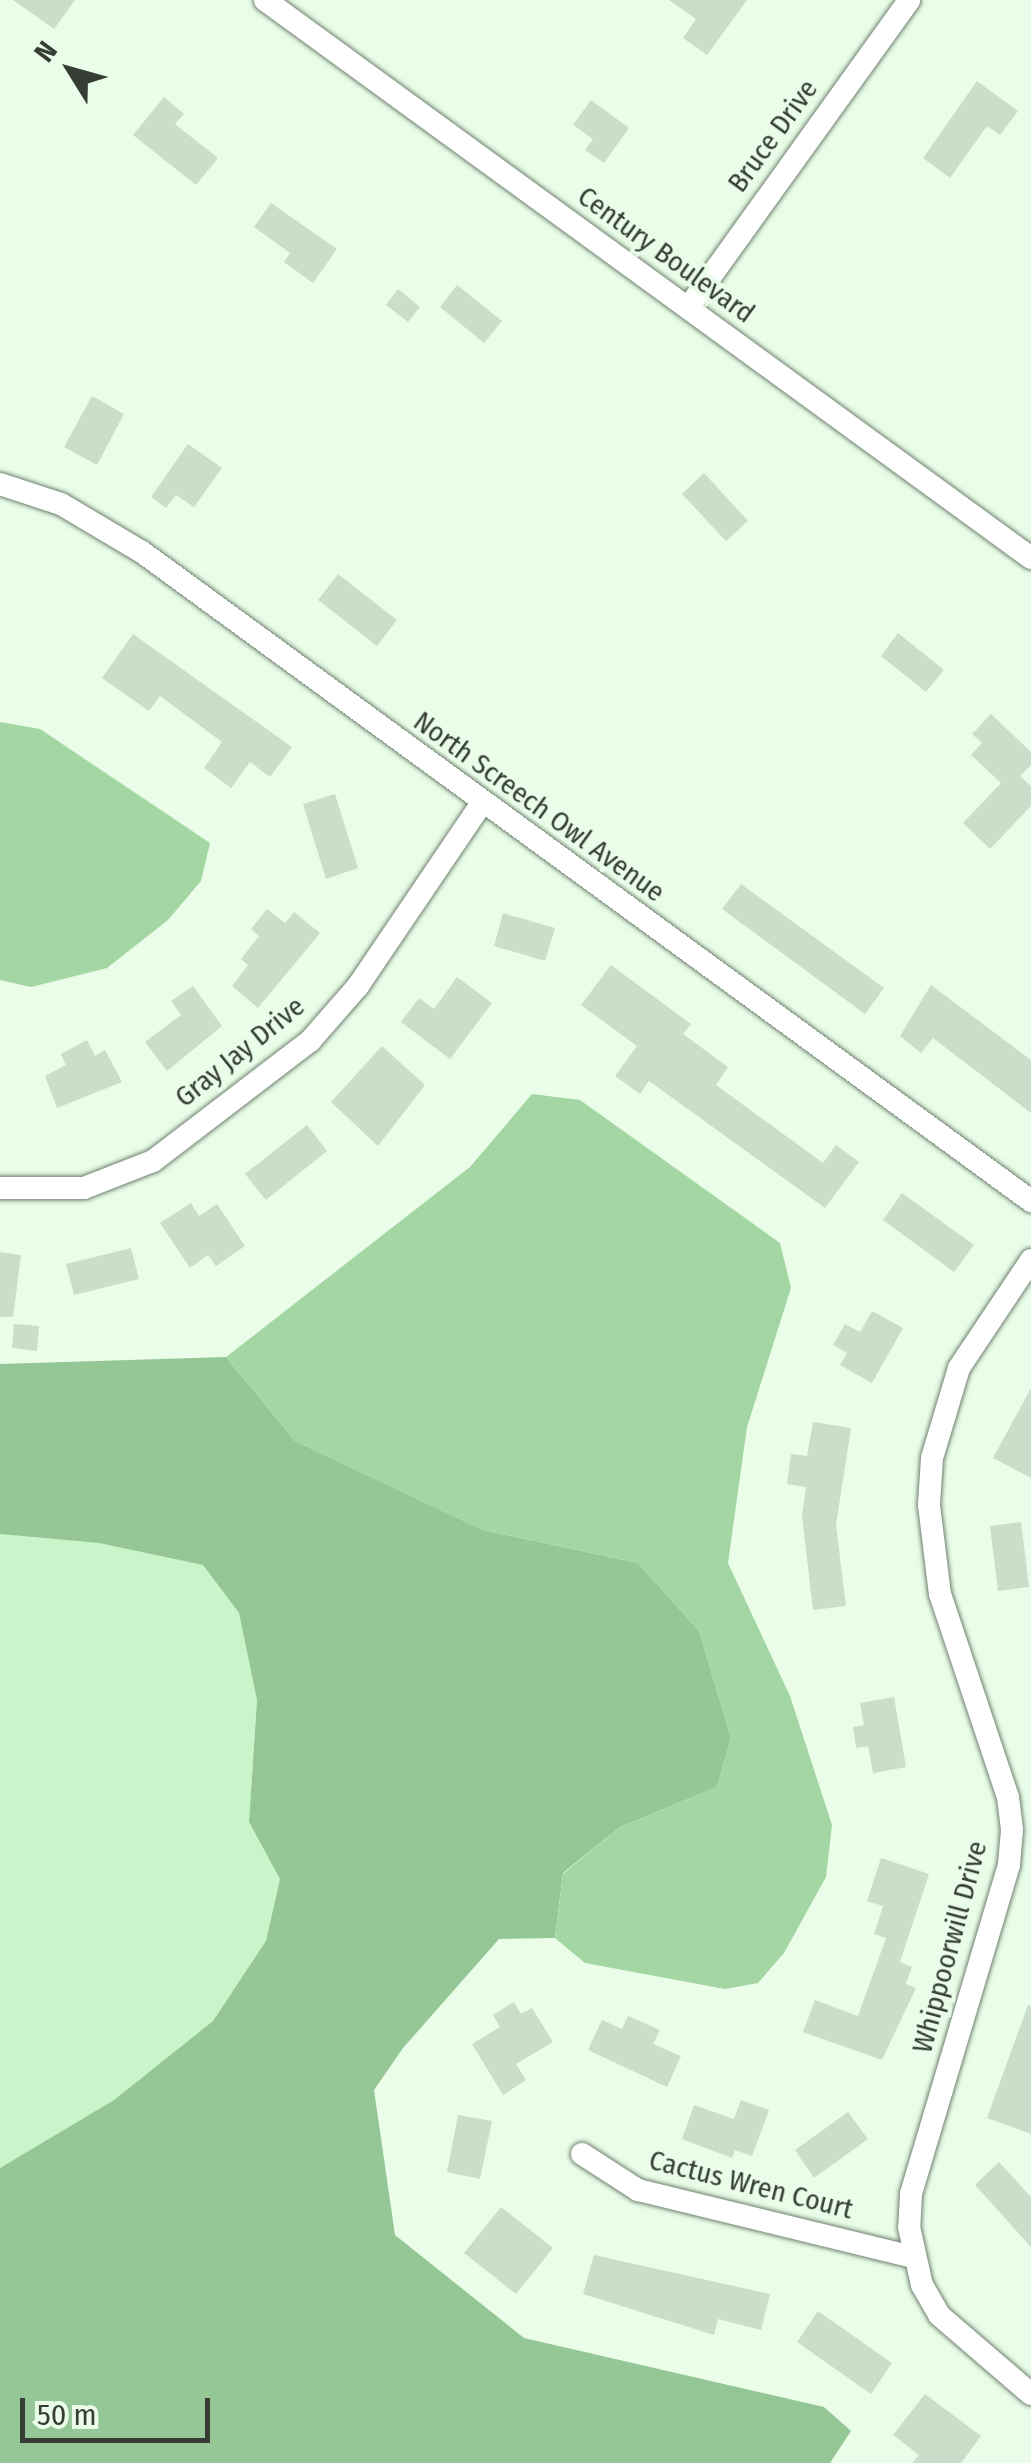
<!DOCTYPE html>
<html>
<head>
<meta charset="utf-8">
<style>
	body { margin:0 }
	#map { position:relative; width:1031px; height:2463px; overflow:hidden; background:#e9fde8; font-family:"Fira Sans Condensed",sans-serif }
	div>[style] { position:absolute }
	.green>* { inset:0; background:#caf4c9 }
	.forest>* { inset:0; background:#95c695 }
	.water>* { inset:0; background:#a4d6a3 }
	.building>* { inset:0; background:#cadec9 }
	.roads { filter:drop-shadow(0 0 2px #6f816f) drop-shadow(0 0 2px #6f816f) }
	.minor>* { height:22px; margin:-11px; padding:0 11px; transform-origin:11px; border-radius:11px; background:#fff }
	span { translate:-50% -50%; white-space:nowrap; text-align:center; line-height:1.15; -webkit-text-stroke:8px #e9fde8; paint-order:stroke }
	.street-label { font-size:28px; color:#353d35 }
	.north { position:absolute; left:20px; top:20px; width:100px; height:100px; -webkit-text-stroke:8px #e9fde8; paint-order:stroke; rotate:307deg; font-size:28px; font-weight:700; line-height:40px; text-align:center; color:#353d35 }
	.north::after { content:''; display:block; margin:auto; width:35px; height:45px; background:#353d35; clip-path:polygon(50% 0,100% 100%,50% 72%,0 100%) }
	.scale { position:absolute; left:20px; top:2398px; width:190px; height:45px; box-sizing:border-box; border:5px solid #353d35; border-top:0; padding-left:12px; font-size:30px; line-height:35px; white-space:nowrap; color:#353d35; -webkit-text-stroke:8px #e9fde8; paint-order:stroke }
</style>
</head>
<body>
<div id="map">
	<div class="green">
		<i style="clip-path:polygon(0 1534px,99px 1543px,203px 1565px,239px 1613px,257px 1700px,249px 1822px,280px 1879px,266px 1941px,213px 2021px,114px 2100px,0 2168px)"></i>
	</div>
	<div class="forest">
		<i style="clip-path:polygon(226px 1357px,295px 1441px,483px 1530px,638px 1563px,699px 1631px,731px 1738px,717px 1787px,620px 1827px,563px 1873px,555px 1938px,499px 1939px,403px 2048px,374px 2090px,395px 2235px,524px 2338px,824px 2407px,851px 2431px,830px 2463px,0 2463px,0 2168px,114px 2100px,213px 2021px,266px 1941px,280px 1879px,249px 1822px,257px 1700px,239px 1613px,203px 1565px,99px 1543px,0 1534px,0 1364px)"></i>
	</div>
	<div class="water">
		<i style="clip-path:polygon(0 722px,40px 729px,210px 843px,201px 881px,168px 920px,107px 968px,31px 987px,0 980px)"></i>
		<i style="clip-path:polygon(532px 1094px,580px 1100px,780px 1243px,791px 1288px,747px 1427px,728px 1563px,790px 1696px,832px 1825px,826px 1877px,784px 1953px,758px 1983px,725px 1989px,585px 1963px,555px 1938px,563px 1874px,620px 1827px,717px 1787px,731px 1738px,699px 1631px,638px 1563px,483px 1530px,295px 1441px,226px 1357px,470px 1167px)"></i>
	</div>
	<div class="building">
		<i style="clip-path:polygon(13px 0,75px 0,54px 29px)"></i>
		<i style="clip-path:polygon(669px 0,747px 0,707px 55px,683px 38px,696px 19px)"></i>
		<i style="clip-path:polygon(977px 81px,1018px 111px,1000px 135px,987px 126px,950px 178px,923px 158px)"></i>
		<i style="clip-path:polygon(164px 97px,184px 114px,175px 124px,218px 158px,196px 185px,133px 135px)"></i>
		<i style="clip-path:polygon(591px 100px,629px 128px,604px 163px,585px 150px,593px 139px,573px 125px)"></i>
		<i style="clip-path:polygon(271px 203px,337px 249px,313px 283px,284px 262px,290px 253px,254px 227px)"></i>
		<i style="clip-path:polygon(457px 285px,502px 321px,484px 343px,440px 307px)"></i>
		<i style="clip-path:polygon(398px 289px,420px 307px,408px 322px,386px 305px)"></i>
		<i style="clip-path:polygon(92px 396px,124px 414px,97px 465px,64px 447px)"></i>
		<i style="clip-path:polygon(188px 444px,222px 468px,194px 507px,176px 495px,166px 508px,151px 497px)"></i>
		<i style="clip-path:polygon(704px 473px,748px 521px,726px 541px,682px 494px)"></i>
		<i style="clip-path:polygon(338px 574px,397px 620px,377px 646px,318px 600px)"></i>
		<i style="clip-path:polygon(898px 633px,944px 670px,926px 692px,881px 656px)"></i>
		<i style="clip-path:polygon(133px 634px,292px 747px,270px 777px,250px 762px,231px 788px,204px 768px,222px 742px,160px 696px,149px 711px,102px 678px)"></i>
		<i style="clip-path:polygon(991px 714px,1031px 752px,1031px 765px,1020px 776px,1031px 786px,1031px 806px,990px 849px,963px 823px,1001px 783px,971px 755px,982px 743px,972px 734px)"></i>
		<i style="clip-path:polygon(335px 794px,358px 868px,326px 879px,303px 804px)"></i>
		<i style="clip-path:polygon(741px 884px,884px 988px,865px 1014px,722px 909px)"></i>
		<i style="clip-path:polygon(267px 909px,285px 923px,294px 912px,320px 933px,258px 1008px,232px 986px,248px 965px,241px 959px,259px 936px,251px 929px)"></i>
		<i style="clip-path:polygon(503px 913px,555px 928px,545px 961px,494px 946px)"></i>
		<i style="clip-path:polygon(611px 965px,691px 1024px,683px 1034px,728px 1067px,716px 1085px,823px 1163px,836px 1145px,859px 1162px,825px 1208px,649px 1081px,640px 1094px,615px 1076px,637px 1046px,581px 1005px)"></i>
		<i style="clip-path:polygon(457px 977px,492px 1003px,450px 1059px,401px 1022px,419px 998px,434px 1009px)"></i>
		<i style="clip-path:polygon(931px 985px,1031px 1060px,1031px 1113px,933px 1038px,921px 1053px,900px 1036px)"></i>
		<i style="clip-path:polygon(193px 986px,222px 1026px,167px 1071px,145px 1042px,181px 1015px,171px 1001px)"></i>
		<i style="clip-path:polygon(87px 1040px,95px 1056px,105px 1050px,122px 1082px,57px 1108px,45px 1076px,66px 1065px,61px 1054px)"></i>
		<i style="clip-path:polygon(382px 1046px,425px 1085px,378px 1146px,331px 1102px)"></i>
		<i style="clip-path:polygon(307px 1125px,327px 1151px,266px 1200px,245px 1174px)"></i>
		<i style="clip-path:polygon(902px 1193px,974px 1245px,954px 1272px,883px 1220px)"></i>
		<i style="clip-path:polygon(191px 1203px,199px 1216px,217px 1204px,245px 1246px,216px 1266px,208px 1255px,190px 1268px,160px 1223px)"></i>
		<i style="clip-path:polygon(131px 1248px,139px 1279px,74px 1295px,66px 1264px)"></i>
		<i style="clip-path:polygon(0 1252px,21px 1255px,13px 1317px,0 1317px)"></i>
		<i style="clip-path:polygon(872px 1311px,903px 1328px,872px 1383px,840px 1365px,847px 1353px,833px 1345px,845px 1324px,860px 1332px)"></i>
		<i style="clip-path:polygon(14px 1324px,39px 1326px,37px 1351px,12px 1348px)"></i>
		<i style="clip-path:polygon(1031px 1388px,1031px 1478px,993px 1458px)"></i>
		<i style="clip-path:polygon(813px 1422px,851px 1428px,836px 1525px,846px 1606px,813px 1610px,802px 1516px,806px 1487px,787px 1484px,791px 1454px,807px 1456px)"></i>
		<i style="clip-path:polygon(1021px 1522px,1029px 1587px,998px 1591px,990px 1526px)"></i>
		<i style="clip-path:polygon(894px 1697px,906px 1767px,873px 1773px,868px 1746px,856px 1748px,853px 1727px,864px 1725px,860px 1703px)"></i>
		<i style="clip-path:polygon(881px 1858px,929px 1874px,900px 1962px,912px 1967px,906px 1984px,916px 1988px,882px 2060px,803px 2032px,815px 2000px,858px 2016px,886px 1938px,874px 1934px,883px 1906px,867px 1901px)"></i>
		<i style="clip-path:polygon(514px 2002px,521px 2014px,532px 2008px,553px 2042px,516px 2064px,526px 2080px,503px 2095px,472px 2044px,500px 2027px,493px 2015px)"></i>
		<i style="clip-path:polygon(1028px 2005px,1031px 2006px,1031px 2134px,987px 2118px)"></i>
		<i style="clip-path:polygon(628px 2016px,660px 2030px,653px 2044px,681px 2056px,667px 2087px,588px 2050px,602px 2020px,622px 2029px)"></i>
		<i style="clip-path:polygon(741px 2100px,769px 2110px,752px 2156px,735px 2150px,732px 2158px,682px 2139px,694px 2105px,734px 2119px)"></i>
		<i style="clip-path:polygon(848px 2112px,868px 2139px,814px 2178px,795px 2150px)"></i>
		<i style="clip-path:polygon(458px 2115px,492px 2121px,480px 2179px,447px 2172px)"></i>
		<i style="clip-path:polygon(999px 2162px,1031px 2197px,1031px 2247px,975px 2185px)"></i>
		<i style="clip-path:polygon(501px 2207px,553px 2248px,516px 2294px,464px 2253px)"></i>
		<i style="clip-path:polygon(594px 2255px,770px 2294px,761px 2330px,718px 2319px,714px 2335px,583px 2294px)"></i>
		<i style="clip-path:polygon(818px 2311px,892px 2363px,871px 2394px,797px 2342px)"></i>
		<i style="clip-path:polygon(925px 2394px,981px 2436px,961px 2463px,912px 2463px,919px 2455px,893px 2435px)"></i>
	</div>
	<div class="roads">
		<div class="minor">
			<i style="left:265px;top:0;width:948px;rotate:36.07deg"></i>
			<i style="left:688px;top:308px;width:379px;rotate:-54.3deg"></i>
			<i style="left:0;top:484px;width:64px;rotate:18.2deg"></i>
			<i style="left:61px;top:504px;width:94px;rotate:30.7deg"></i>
			<i style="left:142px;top:552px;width:1101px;rotate:36.13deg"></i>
			<i style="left:0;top:1188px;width:84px"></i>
			<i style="left:84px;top:1188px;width:74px;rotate:-21.4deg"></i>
			<i style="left:153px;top:1161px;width:198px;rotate:-37.4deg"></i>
			<i style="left:310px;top:1041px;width:73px;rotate:-48.9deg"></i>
			<i style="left:358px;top:986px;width:221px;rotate:-55.9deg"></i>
			<i style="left:1031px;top:1260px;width:130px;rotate:123.7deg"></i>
			<i style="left:959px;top:1368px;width:94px;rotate:106.7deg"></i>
			<i style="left:932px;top:1458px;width:47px;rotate:93.7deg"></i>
			<i style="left:929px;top:1505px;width:90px;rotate:83deg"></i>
			<i style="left:940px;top:1594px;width:214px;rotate:71.5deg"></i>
			<i style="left:1008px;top:1797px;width:33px;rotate:83deg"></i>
			<i style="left:1012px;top:1830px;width:35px;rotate:95deg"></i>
			<i style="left:1009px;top:1865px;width:343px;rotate:106.6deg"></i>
			<i style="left:911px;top:2194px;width:33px;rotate:93deg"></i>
			<i style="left:909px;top:2227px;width:59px;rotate:77.4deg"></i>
			<i style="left:922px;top:2285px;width:34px;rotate:60deg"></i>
			<i style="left:939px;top:2315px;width:121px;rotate:40.7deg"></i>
			<i style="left:582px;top:2154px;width:67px;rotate:32.7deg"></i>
			<i style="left:638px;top:2190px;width:283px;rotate:13.7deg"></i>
		</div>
	</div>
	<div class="street-label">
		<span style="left:773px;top:136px;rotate:-54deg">Bruce Drive</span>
		<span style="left:666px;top:255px;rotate:36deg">Century Boulevard</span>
		<span style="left:539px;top:807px;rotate:36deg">North Screech Owl Avenue</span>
		<span style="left:240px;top:1052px;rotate:-39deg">Gray Jay Drive</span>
		<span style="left:950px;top:1947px;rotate:-75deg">Whippoorwill Drive</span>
		<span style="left:751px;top:2185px;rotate:14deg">Cactus Wren Court</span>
	</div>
	<div class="north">N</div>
	<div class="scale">50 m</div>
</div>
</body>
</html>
